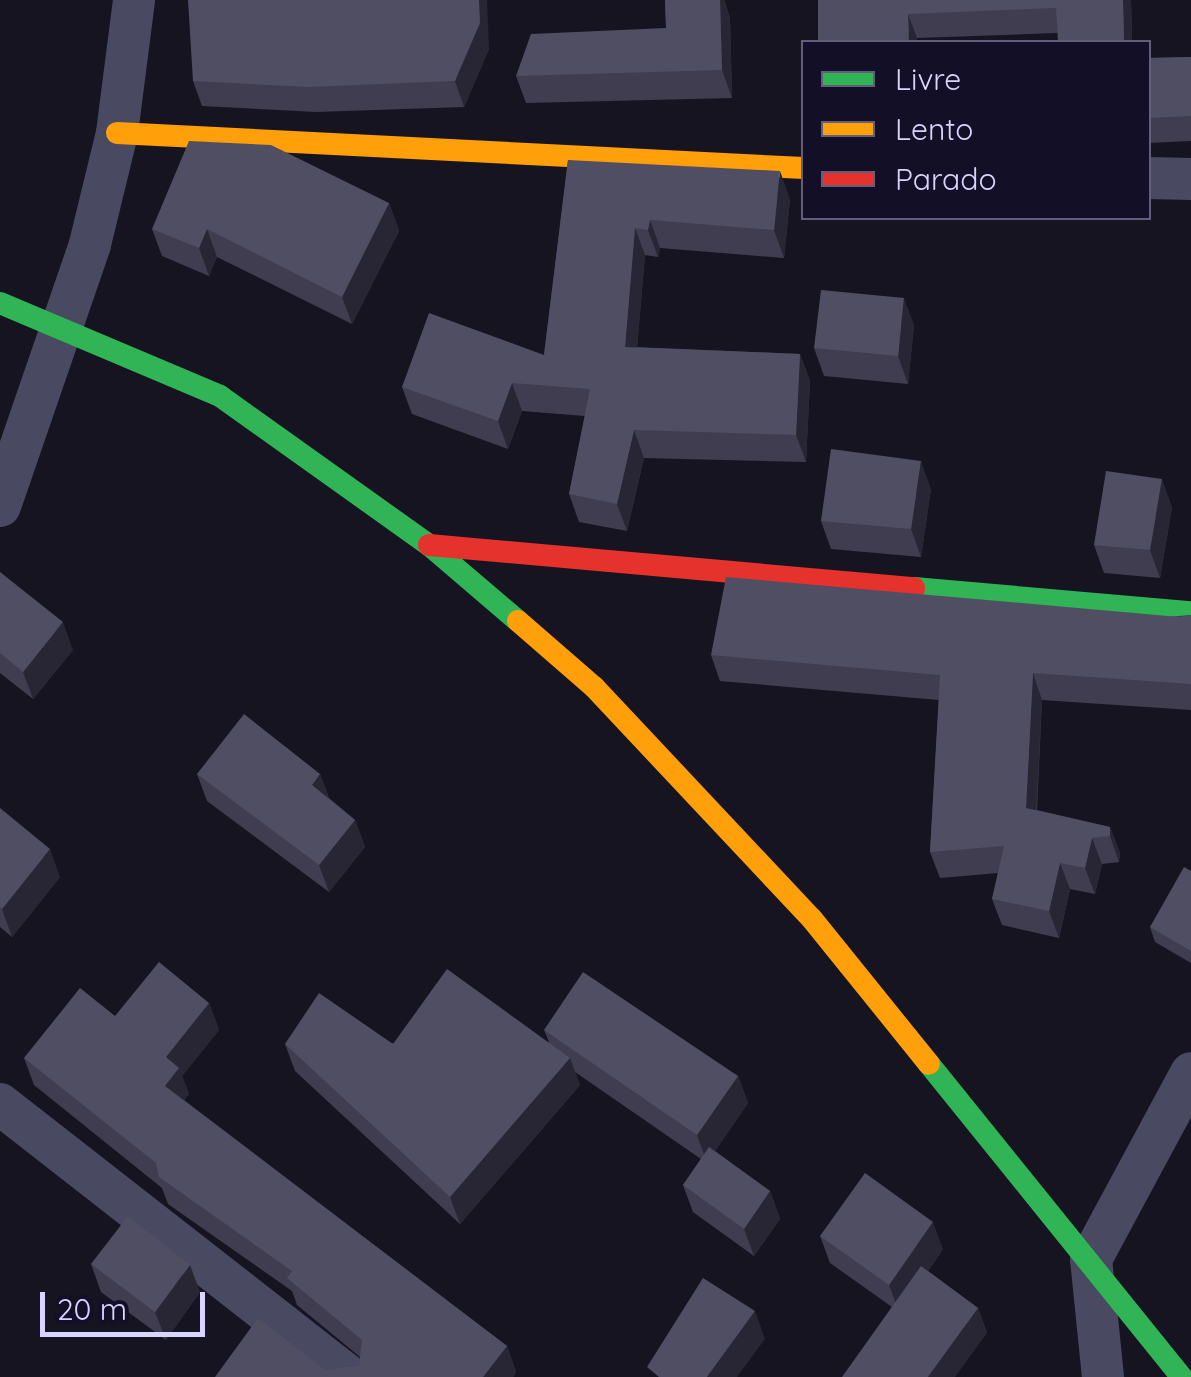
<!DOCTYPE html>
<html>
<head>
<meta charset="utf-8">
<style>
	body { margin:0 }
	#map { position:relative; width:1191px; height:1377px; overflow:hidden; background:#161421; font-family:Quicksand,sans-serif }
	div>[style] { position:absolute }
	.street>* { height:42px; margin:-21px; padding:0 21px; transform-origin:21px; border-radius:21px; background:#4a4962 }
	.fast>* { height:22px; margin:-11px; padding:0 11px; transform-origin:11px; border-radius:11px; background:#30b455 }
	.slow>* { height:22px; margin:-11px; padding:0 11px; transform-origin:11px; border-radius:11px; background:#ff9f0a }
	.jam>* { height:22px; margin:-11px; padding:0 11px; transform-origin:11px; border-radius:11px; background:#e5322d }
	.wall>* { inset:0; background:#403d50 }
	.shaded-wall>* { inset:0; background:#282635 }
	.building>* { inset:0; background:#504e63 }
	span { translate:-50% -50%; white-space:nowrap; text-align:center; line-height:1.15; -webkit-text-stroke:8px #130f26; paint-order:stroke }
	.legend { position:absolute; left:801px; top:40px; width:350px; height:180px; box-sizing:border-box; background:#130f26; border:2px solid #625e7d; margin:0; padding:12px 18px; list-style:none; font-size:30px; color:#d9d4ff }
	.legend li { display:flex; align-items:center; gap:20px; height:50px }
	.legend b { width:50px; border:2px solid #625e7d }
	.scale { position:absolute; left:40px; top:1292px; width:165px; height:45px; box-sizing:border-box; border:5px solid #d9d4ff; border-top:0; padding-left:12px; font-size:30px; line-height:35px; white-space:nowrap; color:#d9d4ff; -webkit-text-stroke:8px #130f26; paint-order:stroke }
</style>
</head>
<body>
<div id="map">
	<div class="street">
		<i style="left:1148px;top:178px;width:43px;rotate:1.3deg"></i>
		<i style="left:0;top:506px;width:277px;rotate:-71deg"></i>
		<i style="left:90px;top:244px;width:114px;rotate:-76.3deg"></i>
		<i style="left:117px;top:133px;width:134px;rotate:-82.7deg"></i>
		<i style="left:0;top:1104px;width:443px;rotate:38deg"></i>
		<i style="left:1103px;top:1377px;width:119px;rotate:-95.8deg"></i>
		<i style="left:1091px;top:1259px;width:211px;rotate:-61.7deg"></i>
	</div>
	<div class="fast">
		<i style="left:0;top:303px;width:239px;rotate:22.9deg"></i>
		<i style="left:220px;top:396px;width:257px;rotate:35.5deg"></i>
		<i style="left:429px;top:545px;width:117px;rotate:40.5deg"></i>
		<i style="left:914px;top:588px;width:278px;rotate:5deg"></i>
		<i style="left:929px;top:1064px;width:402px;rotate:51.1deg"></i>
	</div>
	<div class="slow">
		<i style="left:117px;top:133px;width:688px;rotate:2.92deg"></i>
		<i style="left:518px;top:621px;width:101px;rotate:41deg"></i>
		<i style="left:594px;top:687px;width:318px;rotate:46.8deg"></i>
		<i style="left:812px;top:919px;width:186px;rotate:51.1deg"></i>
	</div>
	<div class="jam">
		<i style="left:429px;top:545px;width:487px;rotate:5.1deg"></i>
	</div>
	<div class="wall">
		<i style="clip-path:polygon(665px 0,724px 0,730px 18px,732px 98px,526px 103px,516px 76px,666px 28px)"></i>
		<i style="clip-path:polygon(818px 0,1131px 0,1132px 42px,1057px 33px,917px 38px)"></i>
		<i style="clip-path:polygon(489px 49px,464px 107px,316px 112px,202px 106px,193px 81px)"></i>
		<i style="clip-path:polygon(1191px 57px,1191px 141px,1148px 143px,1148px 58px)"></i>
		<i style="clip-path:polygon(568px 160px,790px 199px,784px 258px,660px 248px,658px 257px,645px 255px,637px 347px,800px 354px,810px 381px,806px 462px,644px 458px,627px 531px,579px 522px,569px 494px,585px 416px,522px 411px,508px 449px,412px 414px,402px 387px,544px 355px)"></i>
		<i style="clip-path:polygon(389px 203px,399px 231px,352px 324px,217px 257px,209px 276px,162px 256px,152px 229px)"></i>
		<i style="clip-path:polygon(914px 325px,908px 384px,824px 376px,814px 348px)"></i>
		<i style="clip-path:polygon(931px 489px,921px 557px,831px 549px,821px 521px)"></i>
		<i style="clip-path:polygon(1172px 507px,1160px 578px,1104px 573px,1094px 545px)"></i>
		<i style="clip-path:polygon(0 572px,73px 650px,33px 699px,0 673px)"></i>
		<i style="clip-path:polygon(1191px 615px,1191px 710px,1042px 700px,1037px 810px,1110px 827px,1120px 853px,1119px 862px,1102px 864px,1095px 894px,1070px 889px,1059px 938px,1002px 925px,992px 899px,998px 873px,940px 878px,930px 852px,939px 700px,720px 681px,711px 655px)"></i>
		<i style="clip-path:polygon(197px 774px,320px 774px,329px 798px,355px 820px,365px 847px,329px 892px,207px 801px)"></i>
		<i style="clip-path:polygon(0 808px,60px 877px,12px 937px,0 927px)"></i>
		<i style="clip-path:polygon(1191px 871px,1191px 963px,1155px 942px,1150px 927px)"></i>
		<i style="clip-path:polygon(209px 1003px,219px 1030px,182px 1076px,189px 1094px,184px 1100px,507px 1346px,516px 1372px,513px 1377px,215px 1377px,325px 1370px,359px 1365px,360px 1357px,297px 1305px,292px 1291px,168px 1204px,162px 1188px,34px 1085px,24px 1058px)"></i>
		<i style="clip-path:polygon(544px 1030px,738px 1076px,748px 1103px,715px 1151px,770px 1191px,780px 1219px,754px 1256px,693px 1212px,683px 1185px,701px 1159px,575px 1072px,580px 1085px,460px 1224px,295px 1071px,285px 1044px,549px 1042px)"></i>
		<i style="clip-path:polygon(820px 1236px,943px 1249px,928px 1271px,978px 1308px,987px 1333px,892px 1307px,830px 1263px)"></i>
		<i style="clip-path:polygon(91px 1264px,200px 1292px,166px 1340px,101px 1292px)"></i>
	</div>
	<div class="shaded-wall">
		<i style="clip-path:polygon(479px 0,487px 0,489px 49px,464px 107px,455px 81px)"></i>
		<i style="clip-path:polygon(720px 0,724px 0,730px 18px,732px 98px,722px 70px)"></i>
		<i style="clip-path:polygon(1123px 0,1131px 0,1132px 42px,1124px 42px)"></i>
		<i style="clip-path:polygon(908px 14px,917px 38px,917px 42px,909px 42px)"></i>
		<i style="clip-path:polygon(780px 171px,790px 199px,784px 258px,774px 230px)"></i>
		<i style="clip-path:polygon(389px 203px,399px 231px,352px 324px,342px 297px)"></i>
		<i style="clip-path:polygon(650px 220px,660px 248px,658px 257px,648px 230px)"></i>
		<i style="clip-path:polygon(635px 228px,645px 255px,635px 374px,625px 347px)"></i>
		<i style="clip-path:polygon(207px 229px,217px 257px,209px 276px,199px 248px)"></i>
		<i style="clip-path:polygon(904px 298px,914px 325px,908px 384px,898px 356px)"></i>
		<i style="clip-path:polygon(800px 354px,810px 381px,806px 462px,796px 435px)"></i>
		<i style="clip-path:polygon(512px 383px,522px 411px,508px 449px,498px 421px)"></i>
		<i style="clip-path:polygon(634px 430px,644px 458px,627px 531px,617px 504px)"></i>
		<i style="clip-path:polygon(921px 461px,931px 489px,921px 557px,911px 529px)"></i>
		<i style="clip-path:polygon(1162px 479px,1172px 507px,1160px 578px,1150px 550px)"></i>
		<i style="clip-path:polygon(63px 622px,73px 650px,33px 699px,23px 672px)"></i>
		<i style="clip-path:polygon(1033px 673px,1042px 700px,1035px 834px,1026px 808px)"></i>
		<i style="clip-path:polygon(320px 774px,330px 802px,312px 785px)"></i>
		<i style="clip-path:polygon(355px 820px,365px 847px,329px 892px,319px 865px)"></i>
		<i style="clip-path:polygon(1110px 827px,1120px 853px,1119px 862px,1110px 836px)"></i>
		<i style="clip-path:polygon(1092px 838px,1102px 864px,1095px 894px,1085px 868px)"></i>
		<i style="clip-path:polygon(50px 849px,60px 877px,12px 937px,2px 909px)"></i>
		<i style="clip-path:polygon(1060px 863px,1070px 889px,1059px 938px,1049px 911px)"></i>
		<i style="clip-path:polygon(209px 1003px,219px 1030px,182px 1076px,189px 1094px,175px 1112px,165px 1086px,166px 1057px)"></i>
		<i style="clip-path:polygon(570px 1058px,580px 1085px,460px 1224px,450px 1197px)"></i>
		<i style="clip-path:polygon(738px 1076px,748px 1103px,707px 1163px,697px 1135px)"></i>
		<i style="clip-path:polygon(770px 1191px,780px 1219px,754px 1256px,744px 1229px)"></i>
		<i style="clip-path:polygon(933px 1222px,943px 1249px,899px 1312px,889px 1285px)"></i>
		<i style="clip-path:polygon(190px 1265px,200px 1292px,166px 1340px,155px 1312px)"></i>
		<i style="clip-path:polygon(978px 1308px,987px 1333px,955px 1377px,928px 1377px)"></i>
		<i style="clip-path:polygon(755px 1311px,765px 1339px,737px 1377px,707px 1377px)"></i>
		<i style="clip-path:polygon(507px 1346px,516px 1372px,513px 1377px,483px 1377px)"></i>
	</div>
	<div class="building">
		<i style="clip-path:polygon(188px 0,479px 0,480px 23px,455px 81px,307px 87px,193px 81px)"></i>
		<i style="clip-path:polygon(665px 0,720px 0,722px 70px,516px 76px,531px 34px,666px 28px)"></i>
		<i style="clip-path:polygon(818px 0,1123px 0,1124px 42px,1058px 42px,1056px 8px,908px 14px,909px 42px,818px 42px)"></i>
		<i style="clip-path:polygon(1191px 57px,1191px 116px,1148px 118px,1148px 58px)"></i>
		<i style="clip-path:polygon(189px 141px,271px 145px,389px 203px,342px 297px,207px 229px,199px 248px,152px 229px)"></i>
		<i style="clip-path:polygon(568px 160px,780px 171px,774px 230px,650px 220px,648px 230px,635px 228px,625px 347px,800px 354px,796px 435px,634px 430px,617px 504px,569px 494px,590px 389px,512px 383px,498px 421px,402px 387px,429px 313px,544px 355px)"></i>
		<i style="clip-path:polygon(821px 290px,904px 298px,898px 356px,814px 348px)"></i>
		<i style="clip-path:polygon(831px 449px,921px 461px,911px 529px,821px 521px)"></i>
		<i style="clip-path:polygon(1106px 471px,1162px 479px,1150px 550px,1094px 545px)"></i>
		<i style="clip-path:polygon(0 572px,63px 622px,23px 672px,0 653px)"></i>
		<i style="clip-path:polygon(726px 577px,1179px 617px,1191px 615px,1191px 684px,1033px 673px,1026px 808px,1110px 827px,1110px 836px,1092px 838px,1085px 868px,1060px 863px,1049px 911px,992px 899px,1004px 846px,930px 852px,940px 675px,711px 655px)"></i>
		<i style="clip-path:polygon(244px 714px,320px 774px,312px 785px,355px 820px,319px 865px,197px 774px)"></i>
		<i style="clip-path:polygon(0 808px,50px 849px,2px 909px,0 907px)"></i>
		<i style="clip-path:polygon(1184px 867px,1191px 871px,1191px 951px,1150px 927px)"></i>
		<i style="clip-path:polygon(159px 962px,209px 1003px,166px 1057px,179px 1068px,165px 1086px,507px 1346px,483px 1377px,215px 1377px,258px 1318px,325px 1370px,359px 1365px,362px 1340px,287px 1278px,292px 1271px,159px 1177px,156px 1163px,24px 1058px,80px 988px,115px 1016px)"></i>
		<i style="clip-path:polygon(447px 969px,570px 1058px,450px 1197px,285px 1044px,319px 993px,393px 1044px)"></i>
		<i style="clip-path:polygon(583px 972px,738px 1076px,697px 1135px,544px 1030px)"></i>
		<i style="clip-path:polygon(709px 1147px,770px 1191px,744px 1229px,683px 1185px)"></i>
		<i style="clip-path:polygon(865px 1173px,933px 1222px,889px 1285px,820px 1236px)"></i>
		<i style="clip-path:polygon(128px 1216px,190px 1265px,155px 1312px,91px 1264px)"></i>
		<i style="clip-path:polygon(921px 1266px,978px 1308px,928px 1377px,842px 1377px)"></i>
		<i style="clip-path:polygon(703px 1278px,755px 1311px,707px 1377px,659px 1377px,647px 1367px)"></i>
	</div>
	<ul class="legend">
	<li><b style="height:12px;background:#30b455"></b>Livre</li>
	<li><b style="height:12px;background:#ff9f0a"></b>Lento</li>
	<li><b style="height:12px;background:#e5322d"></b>Parado</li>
	</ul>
	<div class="scale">20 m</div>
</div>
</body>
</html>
